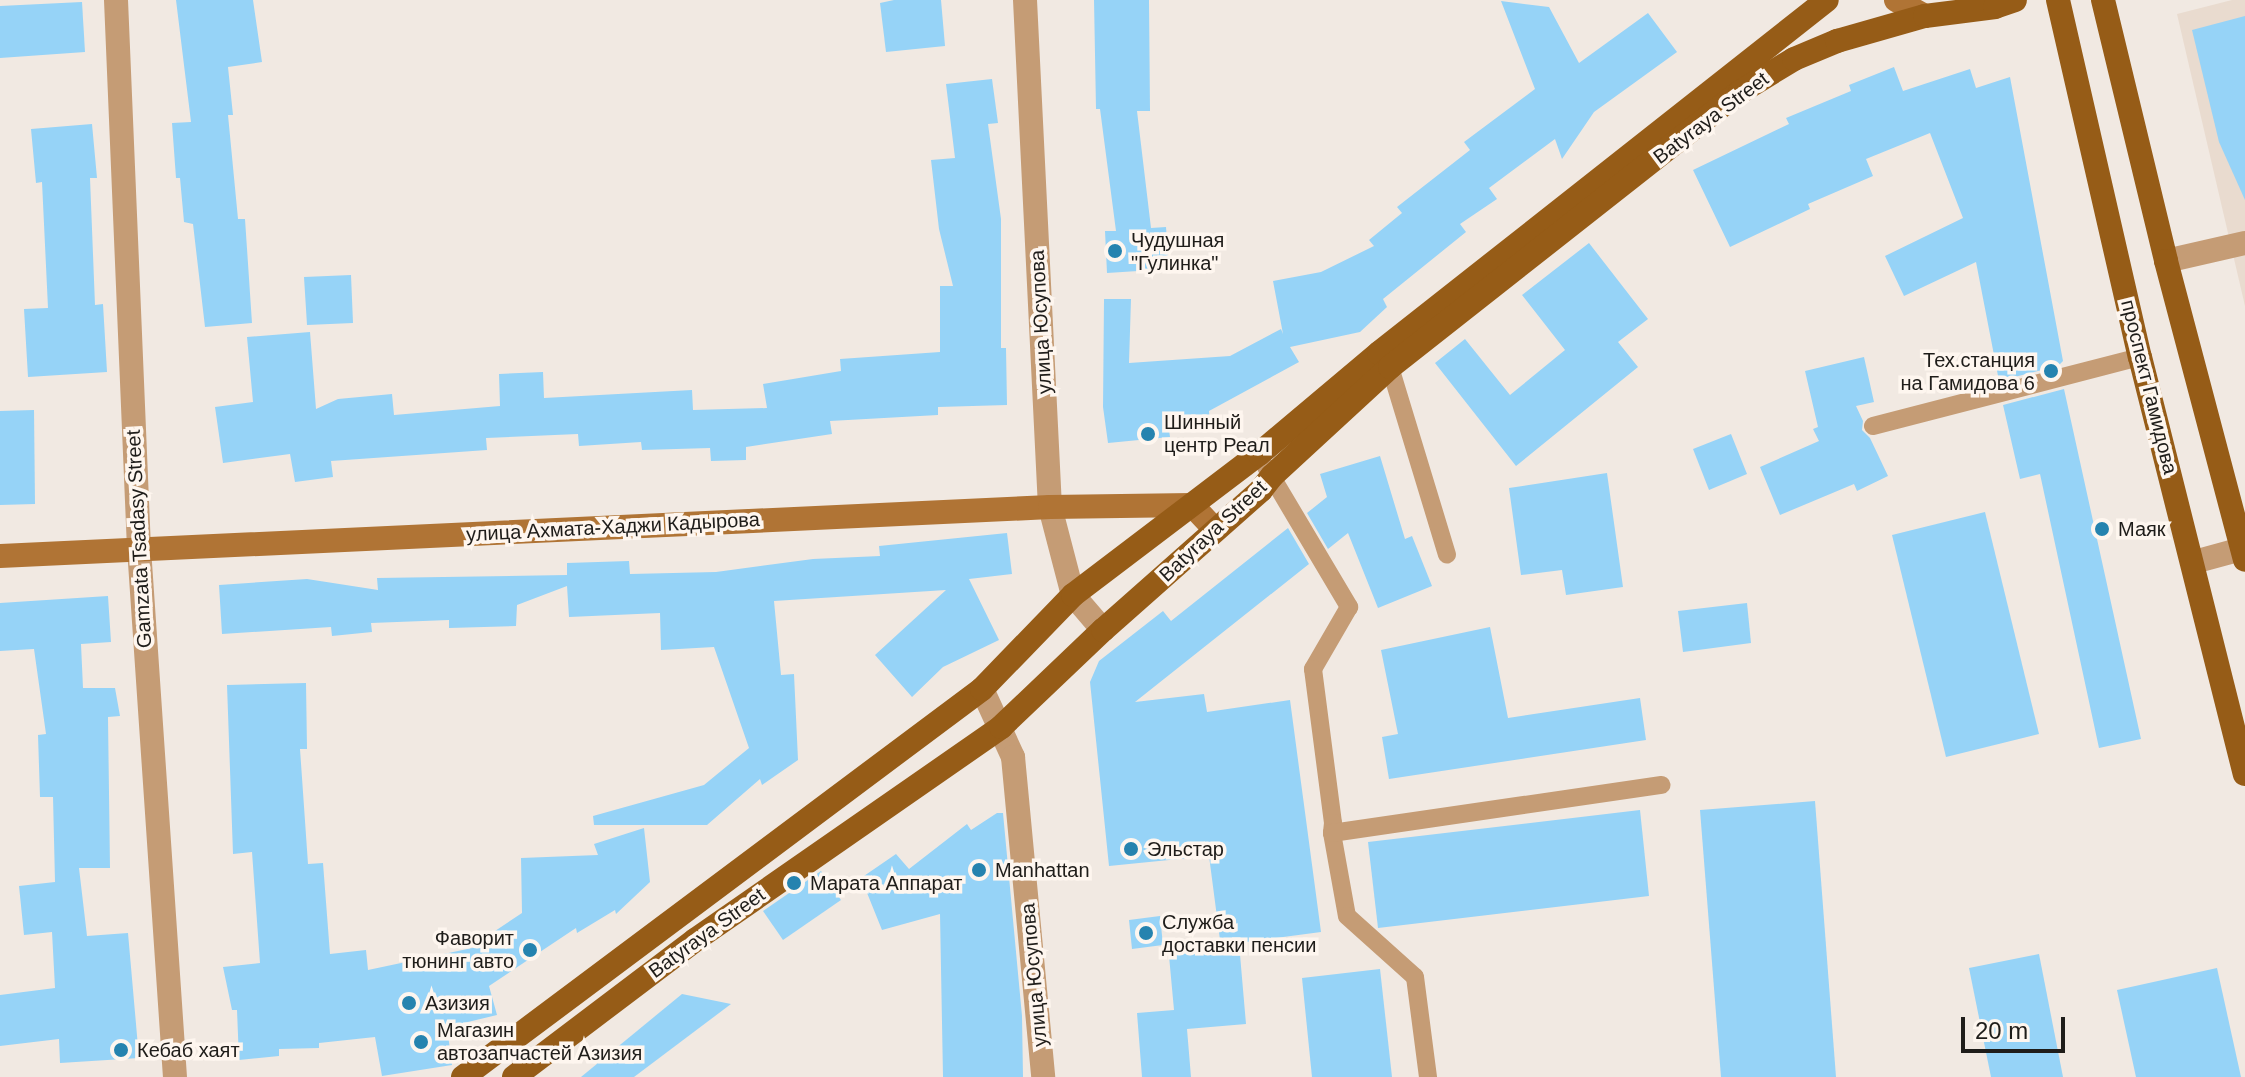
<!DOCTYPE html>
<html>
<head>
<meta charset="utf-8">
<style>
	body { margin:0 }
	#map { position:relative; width:2245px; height:1077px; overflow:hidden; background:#f1e9e2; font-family:Arial,sans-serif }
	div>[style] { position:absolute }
	.built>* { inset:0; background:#e9dbcf }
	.building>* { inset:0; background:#96d3f7 }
	.lane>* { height:18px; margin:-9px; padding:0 9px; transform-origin:9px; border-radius:9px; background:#c59c75 }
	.street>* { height:24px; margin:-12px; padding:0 12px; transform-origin:12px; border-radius:12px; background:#c59c75 }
	.secondary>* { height:24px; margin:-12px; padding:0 12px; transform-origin:12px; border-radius:12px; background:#b07435 }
	.primary>* { height:24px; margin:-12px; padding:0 12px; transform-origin:12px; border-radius:12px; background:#965c17 }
	.dots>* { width:22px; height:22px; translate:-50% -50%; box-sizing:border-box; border:4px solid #fef6ef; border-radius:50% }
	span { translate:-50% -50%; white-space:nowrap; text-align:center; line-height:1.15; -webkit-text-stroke:7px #fef6ef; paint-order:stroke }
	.street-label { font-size:20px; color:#1f1d1a }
	.poi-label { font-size:20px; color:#1f1d1a }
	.left { translate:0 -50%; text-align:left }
	.right { translate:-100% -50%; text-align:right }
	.scale { position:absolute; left:1961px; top:1017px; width:104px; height:36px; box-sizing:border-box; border:4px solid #1f1d1a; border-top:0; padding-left:10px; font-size:24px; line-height:28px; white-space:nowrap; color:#1f1d1a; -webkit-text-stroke:6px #fef6ef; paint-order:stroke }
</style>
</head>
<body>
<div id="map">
	<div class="built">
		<i style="clip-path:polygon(2232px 0,2245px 0,2245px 306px,2177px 14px)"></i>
	</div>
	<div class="building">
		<i style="clip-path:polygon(176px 0,253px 0,262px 62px,228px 67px,233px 115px,228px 115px,238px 219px,245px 219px,252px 323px,205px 327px,193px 224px,184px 222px,180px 178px,176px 178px,172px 123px,191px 122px)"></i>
		<i style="clip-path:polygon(894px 0,941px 0,945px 46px,886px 52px,880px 3px)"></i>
		<i style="clip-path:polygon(1094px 0,1149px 0,1150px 111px,1137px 111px,1151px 228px,1166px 227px,1169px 269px,1107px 273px,1105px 231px,1116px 231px,1100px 109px,1096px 109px)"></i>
		<i style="clip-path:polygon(1501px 1px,1549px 7px,1579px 63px,1648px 13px,1677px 52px,1594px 112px,1562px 159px,1555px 139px,1489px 188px,1497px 199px,1460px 224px,1466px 232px,1383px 299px,1387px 307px,1360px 332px,1290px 347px,1299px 362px,1209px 411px,1210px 427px,1169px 430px,1170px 437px,1108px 443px,1103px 407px,1104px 299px,1131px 299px,1129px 363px,1230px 356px,1281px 329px,1283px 334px,1273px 281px,1321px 272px,1374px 246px,1369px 240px,1402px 213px,1397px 207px,1470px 150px,1464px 142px,1535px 89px)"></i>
		<i style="clip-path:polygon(82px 2px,85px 52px,0 58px,0 6px)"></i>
		<i style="clip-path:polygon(2245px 16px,2245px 200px,2219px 142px,2192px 30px)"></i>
		<i style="clip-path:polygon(1894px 67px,1903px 91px,1970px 69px,1976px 88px,2010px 77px,2063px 361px,2058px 366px,1999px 381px,1976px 262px,1904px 296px,1885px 256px,1963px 218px,1930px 133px,1866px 159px,1873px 176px,1808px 204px,1810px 209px,1730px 247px,1693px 170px,1789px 124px,1786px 118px,1851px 91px,1849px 85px)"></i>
		<i style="clip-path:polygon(992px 79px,998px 123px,988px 124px,1001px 219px,1001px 348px,1006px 348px,1007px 405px,938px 407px,938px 415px,830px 421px,832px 434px,746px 447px,746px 460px,711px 461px,710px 448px,642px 450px,641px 442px,579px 446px,578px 434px,486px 438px,487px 450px,331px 461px,333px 477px,295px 482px,290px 454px,223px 463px,215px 407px,253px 402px,247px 337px,310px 332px,316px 409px,338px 399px,392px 394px,394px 415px,500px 406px,499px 374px,543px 372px,544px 398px,692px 390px,693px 410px,767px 408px,763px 384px,841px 371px,840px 359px,940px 352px,940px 286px,953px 286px,939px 229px,931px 160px,955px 158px,946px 84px)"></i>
		<i style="clip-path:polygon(92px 124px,97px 178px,90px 178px,95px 305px,103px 304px,107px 372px,28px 377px,24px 309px,48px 308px,42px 182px,36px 183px,31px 129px)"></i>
		<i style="clip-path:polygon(1589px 243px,1648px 319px,1618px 342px,1638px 367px,1516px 466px,1435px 363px,1465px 339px,1510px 395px,1565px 350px,1522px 295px)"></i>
		<i style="clip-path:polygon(351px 275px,353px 323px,307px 325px,304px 277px)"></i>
		<i style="clip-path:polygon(1864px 357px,1874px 402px,1856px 406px,1863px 421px,1862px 430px,1870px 438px,1888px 476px,1857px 491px,1854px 484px,1780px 515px,1760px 467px,1819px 441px,1813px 429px,1818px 427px,1805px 371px)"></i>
		<i style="clip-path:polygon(2064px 389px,2141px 739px,2099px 748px,2040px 474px,2020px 479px,2003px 405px)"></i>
		<i style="clip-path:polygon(34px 410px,35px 504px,0 505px,0 411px)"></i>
		<i style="clip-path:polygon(1731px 434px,1747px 474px,1709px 490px,1693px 449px)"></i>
		<i style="clip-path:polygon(1380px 456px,1405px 539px,1412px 536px,1432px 586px,1378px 608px,1348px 533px,1328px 549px,1307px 513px,1327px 497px,1320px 474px)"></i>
		<i style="clip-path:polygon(1607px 473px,1623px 587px,1566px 595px,1562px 570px,1521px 575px,1509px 488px)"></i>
		<i style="clip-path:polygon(1985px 512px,2039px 734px,1946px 757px,1892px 535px)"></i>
		<i style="clip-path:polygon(1288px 528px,1309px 564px,1135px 702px,1204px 694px,1207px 712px,1290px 700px,1321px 932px,1239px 943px,1246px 1024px,1187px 1029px,1191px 1077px,1142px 1077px,1137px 1013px,1174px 1010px,1168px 945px,1220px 940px,1209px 856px,1109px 866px,1090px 682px,1099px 661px,1163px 611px,1171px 621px)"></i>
		<i style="clip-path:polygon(1007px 533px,1012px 574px,969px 579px,999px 640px,943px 667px,912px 697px,875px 655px,946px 590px,774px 601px,781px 675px,794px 674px,798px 760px,762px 785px,760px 779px,707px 825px,594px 825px,593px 816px,704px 785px,749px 748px,714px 647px,661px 650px,660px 613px,569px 617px,567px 586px,517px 605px,516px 626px,449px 628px,449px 620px,371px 623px,372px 632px,332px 636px,331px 627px,222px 634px,219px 585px,307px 579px,378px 590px,377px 578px,567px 575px,567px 563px,629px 561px,630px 574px,716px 572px,813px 559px,880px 556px,879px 546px)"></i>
		<i style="clip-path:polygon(108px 596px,111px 642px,81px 644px,83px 688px,115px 688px,120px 716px,108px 717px,110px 868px,79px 868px,87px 936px,128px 933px,139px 1058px,60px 1063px,59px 1039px,0 1046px,0 995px,55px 988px,52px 932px,24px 935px,19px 886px,55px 882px,53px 797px,40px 797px,38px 735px,46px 734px,34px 649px,0 651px,0 603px)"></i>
		<i style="clip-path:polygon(1747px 603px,1751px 643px,1683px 652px,1678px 611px)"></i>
		<i style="clip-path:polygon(1490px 627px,1508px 718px,1640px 698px,1646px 740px,1389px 779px,1382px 737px,1398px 734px,1381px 650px)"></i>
		<i style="clip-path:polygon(306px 683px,307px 749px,300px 749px,308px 864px,323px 863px,330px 954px,366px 950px,368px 970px,491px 944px,489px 935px,522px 913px,521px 858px,598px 855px,594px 844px,644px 828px,650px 882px,616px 914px,615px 910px,577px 933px,576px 928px,489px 986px,497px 1015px,447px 1027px,452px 1065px,382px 1076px,375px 1037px,319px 1043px,319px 1048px,279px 1049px,279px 1056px,239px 1060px,237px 1010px,232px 1010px,223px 967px,260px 963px,252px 852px,233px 854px,227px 685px)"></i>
		<i style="clip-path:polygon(1815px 801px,1836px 1077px,1721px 1077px,1700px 810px)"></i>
		<i style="clip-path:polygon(1640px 810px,1649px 896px,1378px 928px,1368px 842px)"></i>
		<i style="clip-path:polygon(997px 813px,1003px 813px,1022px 1016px,1023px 1077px,943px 1077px,940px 914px,882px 930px,861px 878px,896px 854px,909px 869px,967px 824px,971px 830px)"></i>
		<i style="clip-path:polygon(821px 871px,841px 900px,783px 940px,763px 911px)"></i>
		<i style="clip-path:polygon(1160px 916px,1163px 945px,1132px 949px,1129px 920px)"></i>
		<i style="clip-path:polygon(2039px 954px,2063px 1077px,1991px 1077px,1969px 968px)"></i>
		<i style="clip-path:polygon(2217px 968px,2241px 1077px,2136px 1077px,2117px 990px)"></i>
		<i style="clip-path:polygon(1380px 969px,1392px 1077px,1312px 1077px,1302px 978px)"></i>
		<i style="clip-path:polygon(682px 994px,731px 1004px,634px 1077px,581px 1077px)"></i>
	</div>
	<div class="lane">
		<i style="left:1383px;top:358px;width:11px;rotate:52deg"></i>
		<i style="left:1390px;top:367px;width:196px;rotate:73.1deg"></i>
		<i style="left:1873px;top:426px;width:276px;rotate:-14.5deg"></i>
		<i style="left:1266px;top:467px;width:163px;rotate:59.3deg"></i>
		<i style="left:1349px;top:607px;width:72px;rotate:120.1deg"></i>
		<i style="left:1313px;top:669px;width:155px;rotate:82.6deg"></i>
		<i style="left:1333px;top:823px;width:10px;rotate:96deg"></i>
		<i style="left:1332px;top:833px;width:84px;rotate:79.8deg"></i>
		<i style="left:1347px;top:916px;width:91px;rotate:41.9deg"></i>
		<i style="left:1415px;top:977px;width:101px;rotate:82.6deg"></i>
		<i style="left:1332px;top:833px;width:333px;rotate:-8.3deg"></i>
	</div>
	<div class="street">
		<i style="left:116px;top:0;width:548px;rotate:87.6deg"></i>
		<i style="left:139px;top:548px;width:530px;rotate:86.11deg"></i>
		<i style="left:1025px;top:0;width:508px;rotate:87.18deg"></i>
		<i style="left:1050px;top:507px;width:91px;rotate:75.4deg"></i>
		<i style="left:1073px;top:595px;width:46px;rotate:49.4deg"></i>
		<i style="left:2166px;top:261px;width:81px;rotate:-12.8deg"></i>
		<i style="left:2194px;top:562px;width:50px;rotate:-15.2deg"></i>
		<i style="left:982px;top:689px;width:75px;rotate:65.5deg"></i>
		<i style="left:1013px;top:757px;width:321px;rotate:84.6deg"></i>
	</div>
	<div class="secondary">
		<i style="left:1896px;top:0;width:33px;rotate:29deg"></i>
		<i style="left:0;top:556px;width:1051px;rotate:-2.67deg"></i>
		<i style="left:1050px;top:507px;width:142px;rotate:-0.8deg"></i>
		<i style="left:1192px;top:505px;width:34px;rotate:47deg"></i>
	</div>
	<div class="primary">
		<i style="left:2058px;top:0;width:366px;rotate:77.1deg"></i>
		<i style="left:2140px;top:357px;width:430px;rotate:75.9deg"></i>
		<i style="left:2103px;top:0;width:268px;rotate:76.4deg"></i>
		<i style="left:2166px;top:261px;width:309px;rotate:75.2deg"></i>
		<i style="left:463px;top:1077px;width:648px;rotate:-36.78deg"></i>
		<i style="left:982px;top:689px;width:131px;rotate:-45.9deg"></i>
		<i style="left:1073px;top:595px;width:233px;rotate:-37.2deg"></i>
		<i style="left:1259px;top:454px;width:157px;rotate:-40.1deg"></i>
		<i style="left:1379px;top:353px;width:570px;rotate:-38.24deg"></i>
		<i style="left:514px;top:1077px;width:227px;rotate:-37.1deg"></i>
		<i style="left:695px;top:940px;width:373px;rotate:-34.8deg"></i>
		<i style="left:1001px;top:727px;width:141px;rotate:-43.6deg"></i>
		<i style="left:1103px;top:630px;width:211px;rotate:-41.5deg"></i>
		<i style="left:1261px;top:490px;width:18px;rotate:-52deg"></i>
		<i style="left:1272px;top:476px;width:161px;rotate:-42.7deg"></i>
		<i style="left:1390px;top:367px;width:445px;rotate:-38.2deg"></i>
		<i style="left:1740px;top:92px;width:63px;rotate:-31.4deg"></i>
		<i style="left:1794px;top:59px;width:47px;rotate:-22.7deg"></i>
		<i style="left:1837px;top:41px;width:91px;rotate:-15.9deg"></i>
		<i style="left:1925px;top:16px;width:71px;rotate:-7.3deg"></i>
		<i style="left:1995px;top:7px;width:21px;rotate:-19deg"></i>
	</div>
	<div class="dots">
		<i style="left:1115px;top:251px;background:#2583af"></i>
		<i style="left:2051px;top:371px;background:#2583af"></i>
		<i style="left:1148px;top:434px;background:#2583af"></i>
		<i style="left:2102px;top:529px;background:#2583af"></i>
		<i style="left:1131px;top:849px;background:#2583af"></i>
		<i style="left:979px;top:870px;background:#2583af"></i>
		<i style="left:794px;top:883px;background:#2583af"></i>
		<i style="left:1146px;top:933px;background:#2583af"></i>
		<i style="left:530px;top:950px;background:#2583af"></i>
		<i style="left:409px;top:1003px;background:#2583af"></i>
		<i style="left:421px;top:1042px;background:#2583af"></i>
		<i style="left:121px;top:1050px;background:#2583af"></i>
	</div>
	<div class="street-label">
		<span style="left:1711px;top:118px;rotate:-37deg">Batyraya Street</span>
		<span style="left:1041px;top:322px;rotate:-93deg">улица Юсупова</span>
		<span style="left:2149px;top:387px;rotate:76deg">проспект Гамидова</span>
		<span style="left:613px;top:527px;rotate:-3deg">улица Ахмата-Хаджи Кадырова</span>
		<span style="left:1213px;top:531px;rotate:-43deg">Batyraya Street</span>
		<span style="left:139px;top:539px;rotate:-93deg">Gamzata Tsadasy Street</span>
		<span style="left:707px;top:933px;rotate:-36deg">Batyraya Street</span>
		<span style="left:1034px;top:975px;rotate:-95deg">улица Юсупова</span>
	</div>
	<div class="poi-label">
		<span class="left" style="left:1131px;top:252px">Чудушная<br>"Гулинка"</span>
		<span class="right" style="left:2035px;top:372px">Тех.станция<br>на Гамидова 6</span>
		<span class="left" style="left:1164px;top:434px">Шинный<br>центр Реал</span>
		<span class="left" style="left:2118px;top:529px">Маяк</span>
		<span class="left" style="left:1147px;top:849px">Эльстар</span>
		<span class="left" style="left:995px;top:870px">Manhattan</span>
		<span class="left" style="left:810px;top:883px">Марата Аппарат</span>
		<span class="left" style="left:1162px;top:934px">Служба<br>доставки пенсии</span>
		<span class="right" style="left:514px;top:950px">Фаворит<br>тюнинг авто</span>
		<span class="left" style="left:425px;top:1003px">Азизия</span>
		<span class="left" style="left:437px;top:1042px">Магазин<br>автозапчастей Азизия</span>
		<span class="left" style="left:137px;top:1050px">Кебаб хаят</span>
	</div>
	<div class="scale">20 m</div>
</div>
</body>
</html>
